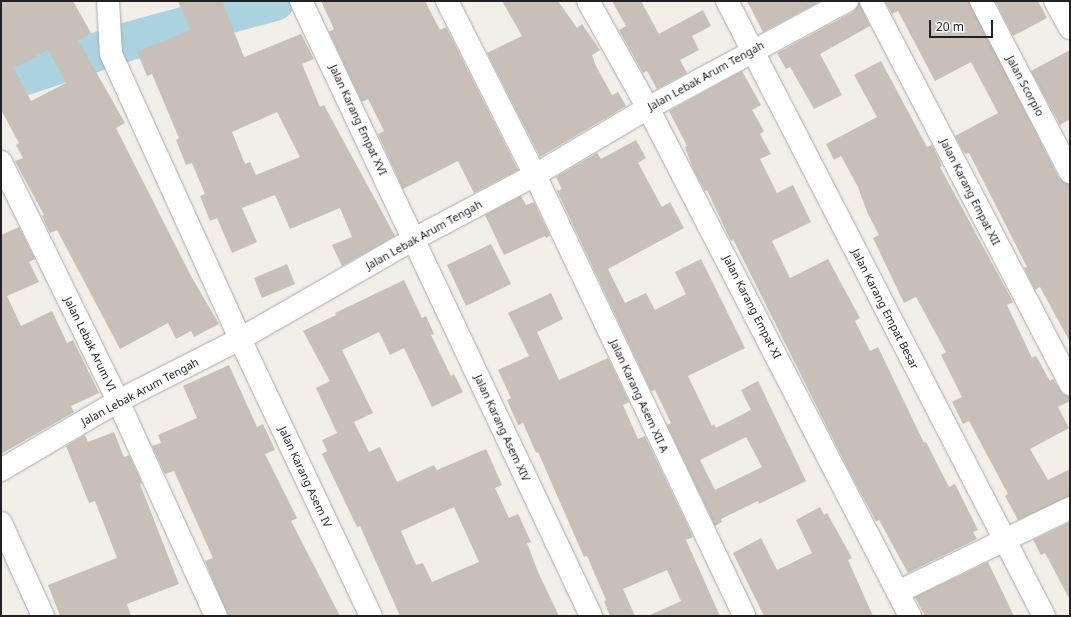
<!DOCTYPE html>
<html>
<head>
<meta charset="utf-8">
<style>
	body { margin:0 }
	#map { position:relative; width:1071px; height:617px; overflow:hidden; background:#f2efe9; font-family:"Noto Sans",sans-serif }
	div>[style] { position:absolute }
	.river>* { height:39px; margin:-19.5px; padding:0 19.5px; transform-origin:19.5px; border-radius:19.5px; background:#aad3df }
	.building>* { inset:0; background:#c7bfb8 }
	.roads { filter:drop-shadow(0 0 1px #a9a9a9) drop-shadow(0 0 1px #a9a9a9) }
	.street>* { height:22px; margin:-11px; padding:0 11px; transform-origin:11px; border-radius:11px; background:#fff }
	span { translate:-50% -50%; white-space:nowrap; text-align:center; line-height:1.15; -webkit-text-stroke:3px #fff; paint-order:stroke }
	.street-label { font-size:11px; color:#222 }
	.frame { position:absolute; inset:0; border:2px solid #222; pointer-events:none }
	.scale { position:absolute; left:929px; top:20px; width:64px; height:18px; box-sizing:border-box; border:2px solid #222; border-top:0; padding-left:5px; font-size:12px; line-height:14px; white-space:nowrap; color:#222; -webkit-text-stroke:3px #fff; paint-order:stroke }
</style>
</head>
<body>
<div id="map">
	<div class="river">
		<i style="left:1px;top:83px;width:130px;rotate:-18.4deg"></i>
		<i style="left:124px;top:42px;width:156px;rotate:-15.3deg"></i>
	</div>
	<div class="building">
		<i style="clip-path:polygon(evenodd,1px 1px,73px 1px,91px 33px,78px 40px,125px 123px,116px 128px,191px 276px,219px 324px,194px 337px,191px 331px,176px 339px,168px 323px,120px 349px,57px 230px,50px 233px,42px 216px,44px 215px,15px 161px,23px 158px,16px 145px,19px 143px,1px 110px,1px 1px,48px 50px,66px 83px,31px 101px,14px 68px,48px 50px)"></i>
		<i style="clip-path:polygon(evenodd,178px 1px,222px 1px,244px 57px,301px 34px,314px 59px,302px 64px,320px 107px,324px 105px,395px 236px,342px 266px,332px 245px,352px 237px,340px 208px,290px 229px,275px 195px,242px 208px,257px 242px,232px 253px,217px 218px,210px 221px,200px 196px,205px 194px,192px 163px,186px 165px,176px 140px,179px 138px,152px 74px,147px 76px,137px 52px,190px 30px,178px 1px,277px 112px,300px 157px,256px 175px,250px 162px,245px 164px,232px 132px,277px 112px)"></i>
		<i style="clip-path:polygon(321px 1px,425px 1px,440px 30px,446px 27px,518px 170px,474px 193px,458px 161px,403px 189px,378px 134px,384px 131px,368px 99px,362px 102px,329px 32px,334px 29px)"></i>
		<i style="clip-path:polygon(502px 1px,558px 1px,577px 28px,582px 24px,600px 50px,592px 55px,596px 66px,612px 95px,618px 92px,626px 106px,540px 157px,487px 53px,522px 36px)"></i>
		<i style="clip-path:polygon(612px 1px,641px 1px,659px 34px,703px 10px,711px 26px,692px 36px,699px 50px,680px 60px,687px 73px,657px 89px,647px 71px,643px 73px,619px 30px,626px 26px)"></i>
		<i style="clip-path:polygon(747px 1px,821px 1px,763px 32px)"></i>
		<i style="clip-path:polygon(885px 1px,969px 1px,1059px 178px,1070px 184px,1070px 342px,1040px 287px,1035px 290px,1024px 268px,1027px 267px,969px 153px,965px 154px,955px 136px,998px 113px,971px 62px,935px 81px,898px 11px,892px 14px)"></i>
		<i style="clip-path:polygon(995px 1px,1038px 1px,1047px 18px,1013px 36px)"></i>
		<i style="clip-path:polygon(859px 3px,870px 26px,820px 54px,842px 95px,814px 109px,790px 67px,786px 69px,777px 53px,853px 12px)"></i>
		<i style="clip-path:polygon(1070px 50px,1070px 119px,1060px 125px,1031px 71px)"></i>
		<i style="clip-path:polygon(881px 61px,927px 147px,932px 145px,942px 166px,940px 167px,1013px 302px,1007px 305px,1032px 358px,1036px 356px,1050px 381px,1053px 379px,1063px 394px,1070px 396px,1070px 401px,1058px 407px,1069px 428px,1030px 449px,1048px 480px,1070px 469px,1070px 496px,1018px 520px,1005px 496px,1008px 494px,969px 421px,963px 424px,952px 402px,962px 397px,941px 355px,946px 352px,916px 297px,904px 303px,873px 238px,879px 235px,867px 212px,858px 187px,841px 156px,834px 160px,826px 144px,877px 117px,854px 75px)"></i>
		<i style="clip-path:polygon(742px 71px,761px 105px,752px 110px,764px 131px,760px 134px,771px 154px,760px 159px,777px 193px,793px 185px,811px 222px,772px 241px,790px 278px,828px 259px,860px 318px,855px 321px,870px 351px,878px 347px,924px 443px,926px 442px,949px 487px,955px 484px,978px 530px,973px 532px,977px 539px,908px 573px,879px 520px,876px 521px,852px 477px,733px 239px,731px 241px,707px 190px,705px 191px,694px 171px,685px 147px,687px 146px,669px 111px)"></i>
		<i style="clip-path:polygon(evenodd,636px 140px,646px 158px,638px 163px,662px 207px,670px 202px,684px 228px,608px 269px,625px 303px,646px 293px,655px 310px,686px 294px,675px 272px,701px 259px,745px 348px,688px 376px,712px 426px,714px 424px,716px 428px,751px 410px,741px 390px,758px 381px,806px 481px,759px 504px,758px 501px,721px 519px,722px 522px,715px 526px,667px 425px,671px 423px,655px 390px,651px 391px,557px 191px,562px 189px,556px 177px,597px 153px,601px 159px,636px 140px,746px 437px,762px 467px,715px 490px,700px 460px,746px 437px)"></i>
		<i style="clip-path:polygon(521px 196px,526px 205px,534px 202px,550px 236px,546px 238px,545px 236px,504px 255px,485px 215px)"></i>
		<i style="clip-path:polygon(19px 227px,35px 259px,29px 262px,39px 282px,7px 296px,21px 326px,52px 311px,67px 343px,73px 340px,99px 393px,71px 406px,74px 412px,1px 454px,1px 235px)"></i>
		<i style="clip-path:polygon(491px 244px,511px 284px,466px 306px,447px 265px)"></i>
		<i style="clip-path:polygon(287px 264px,295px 284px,262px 298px,254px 278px)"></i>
		<i style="clip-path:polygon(evenodd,404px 280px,422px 318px,426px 316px,434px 334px,431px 335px,451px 376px,454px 374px,463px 392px,432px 407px,404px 348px,390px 355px,379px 332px,342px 350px,373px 413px,354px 422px,369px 452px,380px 447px,397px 482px,434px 465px,437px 470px,486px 449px,502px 485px,495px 488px,509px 518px,518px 514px,531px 542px,527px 543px,538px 572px,559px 616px,400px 616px,360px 526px,357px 527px,322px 454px,327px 451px,322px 440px,337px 433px,316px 388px,330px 381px,303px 331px,336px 315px,335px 313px,404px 280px,454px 507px,479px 562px,432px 582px,423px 563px,416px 565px,401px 531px,454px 507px)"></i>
		<i style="clip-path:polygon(551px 293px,563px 319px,537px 332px,559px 380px,608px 358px,629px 402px,623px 405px,638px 439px,645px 436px,693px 537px,686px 540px,720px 616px,648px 616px,681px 601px,667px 570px,623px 589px,635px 616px,610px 616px,604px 601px,606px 600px,587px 556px,584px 557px,538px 452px,536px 453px,523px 423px,518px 425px,507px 400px,511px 398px,498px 370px,529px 356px,508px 313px)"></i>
		<i style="clip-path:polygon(229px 365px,257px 427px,263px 424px,275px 450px,265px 454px,297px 518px,291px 521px,340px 616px,228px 616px,205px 561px,213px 558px,174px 471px,165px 474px,152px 446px,161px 443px,158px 435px,197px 418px,183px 386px)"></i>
		<i style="clip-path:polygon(114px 432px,124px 457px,129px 455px,142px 483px,140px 484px,179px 584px,127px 604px,131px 616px,60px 616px,48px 585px,117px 558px,95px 501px,89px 503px,66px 446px,85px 435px,88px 442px)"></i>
		<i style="clip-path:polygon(820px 507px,824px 515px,827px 513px,852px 558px,848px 560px,873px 616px,764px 616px,733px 553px,761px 538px,777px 570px,812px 553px,796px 520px)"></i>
		<i style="clip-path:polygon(1070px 522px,1070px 600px,1045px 553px,1041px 555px,1033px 540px)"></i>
		<i style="clip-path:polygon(988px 562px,1014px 616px,925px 616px,915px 597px)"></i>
	</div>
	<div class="roads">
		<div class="street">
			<i style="left:108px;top:1px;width:53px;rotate:86.8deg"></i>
			<i style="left:111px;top:54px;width:313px;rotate:65.6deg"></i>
			<i style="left:240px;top:339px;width:306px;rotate:64.7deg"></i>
			<i style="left:301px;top:1px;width:680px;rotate:64.75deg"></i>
			<i style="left:447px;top:1px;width:195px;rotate:63.2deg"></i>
			<i style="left:535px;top:175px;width:488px;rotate:64.6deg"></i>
			<i style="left:588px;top:1px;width:123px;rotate:60.7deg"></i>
			<i style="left:648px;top:108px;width:572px;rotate:62.72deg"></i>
			<i style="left:727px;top:1px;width:692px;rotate:62.73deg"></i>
			<i style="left:871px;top:1px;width:432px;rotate:62.5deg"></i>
			<i style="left:981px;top:1px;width:193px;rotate:62.5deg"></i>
			<i style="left:1055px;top:1px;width:31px;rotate:61deg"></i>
			<i style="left:1px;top:162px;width:266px;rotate:63.9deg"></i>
			<i style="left:118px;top:401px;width:236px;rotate:65.5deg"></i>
			<i style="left:1px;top:470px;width:136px;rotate:-30.5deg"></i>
			<i style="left:118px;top:401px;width:137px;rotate:-26.9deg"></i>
			<i style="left:240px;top:339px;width:201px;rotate:-29.9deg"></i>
			<i style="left:414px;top:239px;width:137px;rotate:-27.9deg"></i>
			<i style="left:535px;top:175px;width:131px;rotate:-30.7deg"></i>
			<i style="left:648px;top:108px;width:226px;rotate:-28.3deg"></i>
			<i style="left:1px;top:523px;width:102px;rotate:65.7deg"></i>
			<i style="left:898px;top:592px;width:191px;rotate:-26deg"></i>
		</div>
	</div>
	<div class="street-label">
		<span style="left:706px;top:76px;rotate:-29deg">Jalan Lebak Arum Tengah</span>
		<span style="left:1025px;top:86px;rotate:62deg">Jalan Scorpio</span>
		<span style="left:358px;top:120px;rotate:65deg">Jalan Karang Empat XVI</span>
		<span style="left:970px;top:192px;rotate:63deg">Jalan Karang Empat XII</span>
		<span style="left:424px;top:235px;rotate:-29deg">Jalan Lebak Arum Tengah</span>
		<span style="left:752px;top:307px;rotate:63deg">Jalan Karang Empat XI</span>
		<span style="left:885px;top:309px;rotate:63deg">Jalan Karang Empat Besar</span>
		<span style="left:90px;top:344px;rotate:64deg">Jalan Lebak Arum VI</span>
		<span style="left:140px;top:392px;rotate:-28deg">Jalan Lebak Arum Tengah</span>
		<span style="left:639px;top:396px;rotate:65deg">Jalan Karang Asem XII A</span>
		<span style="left:502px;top:428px;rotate:65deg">Jalan Karang Asem XIV</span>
		<span style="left:305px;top:477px;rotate:65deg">Jalan Karang Asem IV</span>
	</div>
	<div class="frame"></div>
	<div class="scale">20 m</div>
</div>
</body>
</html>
